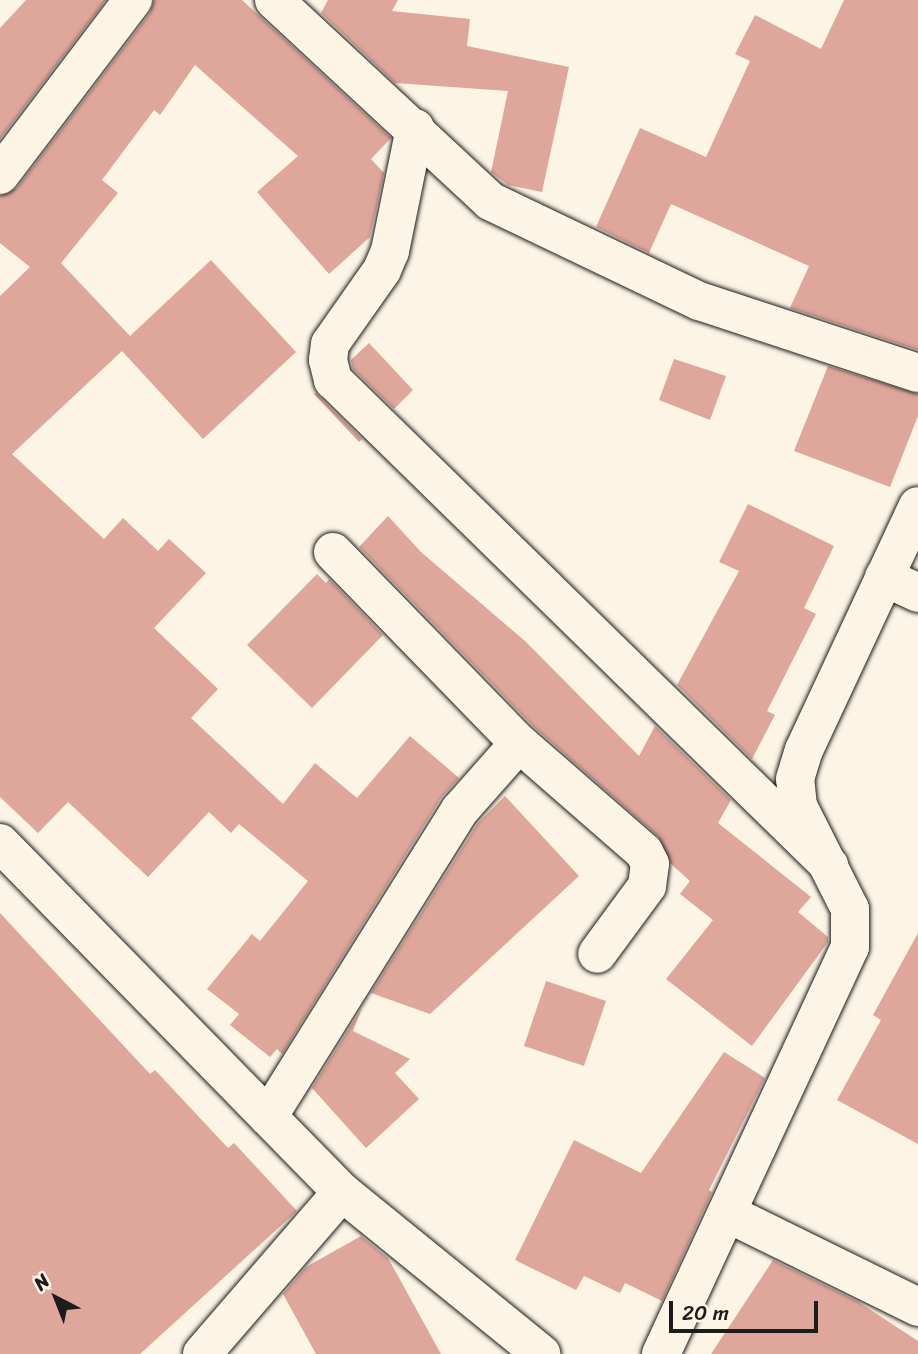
<!DOCTYPE html>
<html>
<head>
<meta charset="utf-8">
<style>
	body { margin:0 }
	#map { position:relative; width:918px; height:1354px; overflow:hidden; background:#fcf5e5; font-family:Sriracha,sans-serif }
	div>[style] { position:absolute }
	.building>* { inset:0; background:#dfa69b }
	.roads { filter:drop-shadow(0 0 2px #1c1c1c) drop-shadow(0 0 2px #1c1c1c) }
	.minor>* { height:38px; margin:-19px; padding:0 19px; transform-origin:19px; border-radius:19px; background:#fcf5e5 }
	span { translate:-50% -50%; white-space:nowrap; text-align:center; line-height:1.15; -webkit-text-stroke:7px #fcf5e5; paint-order:stroke }
	.north { position:absolute; left:21px; top:1263px; width:70px; height:70px; -webkit-text-stroke:5px #fcf5e5; paint-order:stroke; rotate:318deg; font-size:19px; font-weight:700; line-height:28px; text-align:center; color:#1c1c1c }
	.north::after { content:''; display:block; margin:auto; width:24px; height:32px; background:#1c1c1c; clip-path:polygon(50% 0,100% 100%,50% 72%,0 100%) }
	.scale { position:absolute; left:669px; top:1301px; width:149px; height:32px; box-sizing:border-box; border:4px solid #1c1c1c; border-top:0; padding-left:9px; font-size:21px; line-height:24px; white-space:nowrap; color:#1c1c1c; -webkit-text-stroke:5px #fcf5e5; paint-order:stroke }
</style>
</head>
<body>
<div id="map">
	<div class="building">
		<i style="clip-path:polygon(26px 0,106px 0,0 139px,0 28px)"></i>
		<i style="clip-path:polygon(154px 0,242px 0,391px 138px,371px 159px,384px 173px,370px 237px,329px 274px,257px 192px,298px 156px,195px 65px,160px 115px,154px 110px,102px 180px,118px 193px,61px 263px,130px 336px,211px 260px,296px 352px,203px 439px,122px 351px,12px 454px,104px 539px,123px 518px,158px 551px,169px 539px,206px 573px,154px 628px,218px 689px,191px 718px,283px 804px,315px 763px,357px 798px,410px 736px,459px 778px,441px 798px,282px 1054px,277px 1049px,270px 1057px,230px 1025px,239px 1014px,207px 989px,252px 934px,260px 941px,308px 881px,239px 824px,231px 833px,209px 812px,148px 877px,68px 802px,38px 833px,0 797px,0 296px,30px 267px,0 243px,0 196px,17px 188px,150px 13px)"></i>
		<i style="clip-path:polygon(328px 0,398px 0,392px 11px,470px 19px,467px 46px,569px 67px,542px 192px,508px 185px,491px 172px,508px 91px,395px 83px,321px 13px)"></i>
		<i style="clip-path:polygon(844px 0,918px 0,918px 350px,790px 308px,809px 266px,671px 204px,649px 253px,596px 227px,640px 128px,706px 157px,750px 61px,735px 54px,755px 15px,821px 49px)"></i>
		<i style="clip-path:polygon(369px 343px,413px 390px,394px 409px,353px 369px,351px 360px)"></i>
		<i style="clip-path:polygon(674px 359px,726px 376px,710px 420px,659px 400px)"></i>
		<i style="clip-path:polygon(828px 366px,918px 394px,918px 416px,890px 487px,794px 451px)"></i>
		<i style="clip-path:polygon(316px 393px,362px 439px,359px 442px,314px 394px)"></i>
		<i style="clip-path:polygon(748px 504px,834px 546px,804px 608px,816px 614px,767px 711px,775px 715px,752px 759px,677px 685px,739px 571px,719px 562px)"></i>
		<i style="clip-path:polygon(388px 516px,421px 552px,525px 641px,639px 756px,655px 726px,731px 800px,718px 823px,811px 897px,798px 912px,828px 937px,828px 942px,752px 1046px,666px 979px,713px 920px,680px 894px,690px 881px,671px 864px,658px 836px,534px 727px,359px 547px)"></i>
		<i style="clip-path:polygon(317px 574px,326px 583px,329px 579px,383px 635px,312px 708px,247px 645px)"></i>
		<i style="clip-path:polygon(505px 796px,579px 876px,430px 1014px,371px 993px,478px 823px)"></i>
		<i style="clip-path:polygon(0 913px,150px 1074px,155px 1070px,228px 1148px,234px 1143px,297px 1211px,140px 1354px,0 1354px)"></i>
		<i style="clip-path:polygon(918px 933px,918px 1144px,837px 1100px,881px 1020px,873px 1015px)"></i>
		<i style="clip-path:polygon(546px 981px,606px 1001px,584px 1066px,524px 1046px)"></i>
		<i style="clip-path:polygon(362px 1008px,353px 1031px,410px 1059px,395px 1073px,419px 1099px,366px 1148px,312px 1088px)"></i>
		<i style="clip-path:polygon(724px 1052px,765px 1078px,709px 1190px,712px 1192px,662px 1301px,625px 1283px,620px 1293px,584px 1276px,576px 1290px,515px 1260px,574px 1140px,641px 1173px)"></i>
		<i style="clip-path:polygon(361px 1236px,388px 1258px,441px 1354px,316px 1354px,283px 1294px,306px 1267px)"></i>
		<i style="clip-path:polygon(773px 1260px,857px 1301px,918px 1341px,918px 1354px,711px 1354px)"></i>
	</div>
	<div class="roads">
		<div class="minor">
			<i style="left:274px;top:0;width:295px;rotate:42.9deg"></i>
			<i style="left:490px;top:201px;width:232px;rotate:25.6deg"></i>
			<i style="left:699px;top:301px;width:231px;rotate:18.2deg"></i>
			<i style="left:415px;top:128px;width:126px;rotate:101.5deg"></i>
			<i style="left:390px;top:251px;width:21px;rotate:113deg"></i>
			<i style="left:382px;top:270px;width:90px;rotate:125.1deg"></i>
			<i style="left:330px;top:344px;width:16px;rotate:97deg"></i>
			<i style="left:328px;top:360px;width:21px;rotate:76deg"></i>
			<i style="left:333px;top:380px;width:694px;rotate:44.36deg"></i>
			<i style="left:0;top:175px;width:220px;rotate:-52.8deg"></i>
			<i style="left:333px;top:552px;width:267px;rotate:45.8deg"></i>
			<i style="left:519px;top:743px;width:166px;rotate:41.1deg"></i>
			<i style="left:644px;top:852px;width:13px;rotate:63deg"></i>
			<i style="left:650px;top:864px;width:22px;rotate:98deg"></i>
			<i style="left:647px;top:886px;width:84px;rotate:126.3deg"></i>
			<i style="left:884px;top:577px;width:38px;rotate:25deg"></i>
			<i style="left:0;top:843px;width:489px;rotate:45.6deg"></i>
			<i style="left:342px;top:1192px;width:257px;rotate:39.1deg"></i>
			<i style="left:268px;top:1117px;width:362px;rotate:-58deg"></i>
			<i style="left:460px;top:810px;width:89px;rotate:-48.6deg"></i>
			<i style="left:727px;top:1213px;width:213px;rotate:26.2deg"></i>
			<i style="left:202px;top:1354px;width:214px;rotate:-49.2deg"></i>
			<i style="left:661px;top:1354px;width:449px;rotate:-65.1deg"></i>
			<i style="left:850px;top:947px;width:38px;rotate:-90deg"></i>
			<i style="left:850px;top:909px;width:115px;rotate:-116.8deg"></i>
			<i style="left:798px;top:806px;width:27px;rotate:-96deg"></i>
			<i style="left:795px;top:779px;width:30px;rotate:-73deg"></i>
			<i style="left:804px;top:750px;width:269px;rotate:-65deg"></i>
		</div>
	</div>
	<div class="north">N</div>
	<div class="scale">20 m</div>
</div>
</body>
</html>
